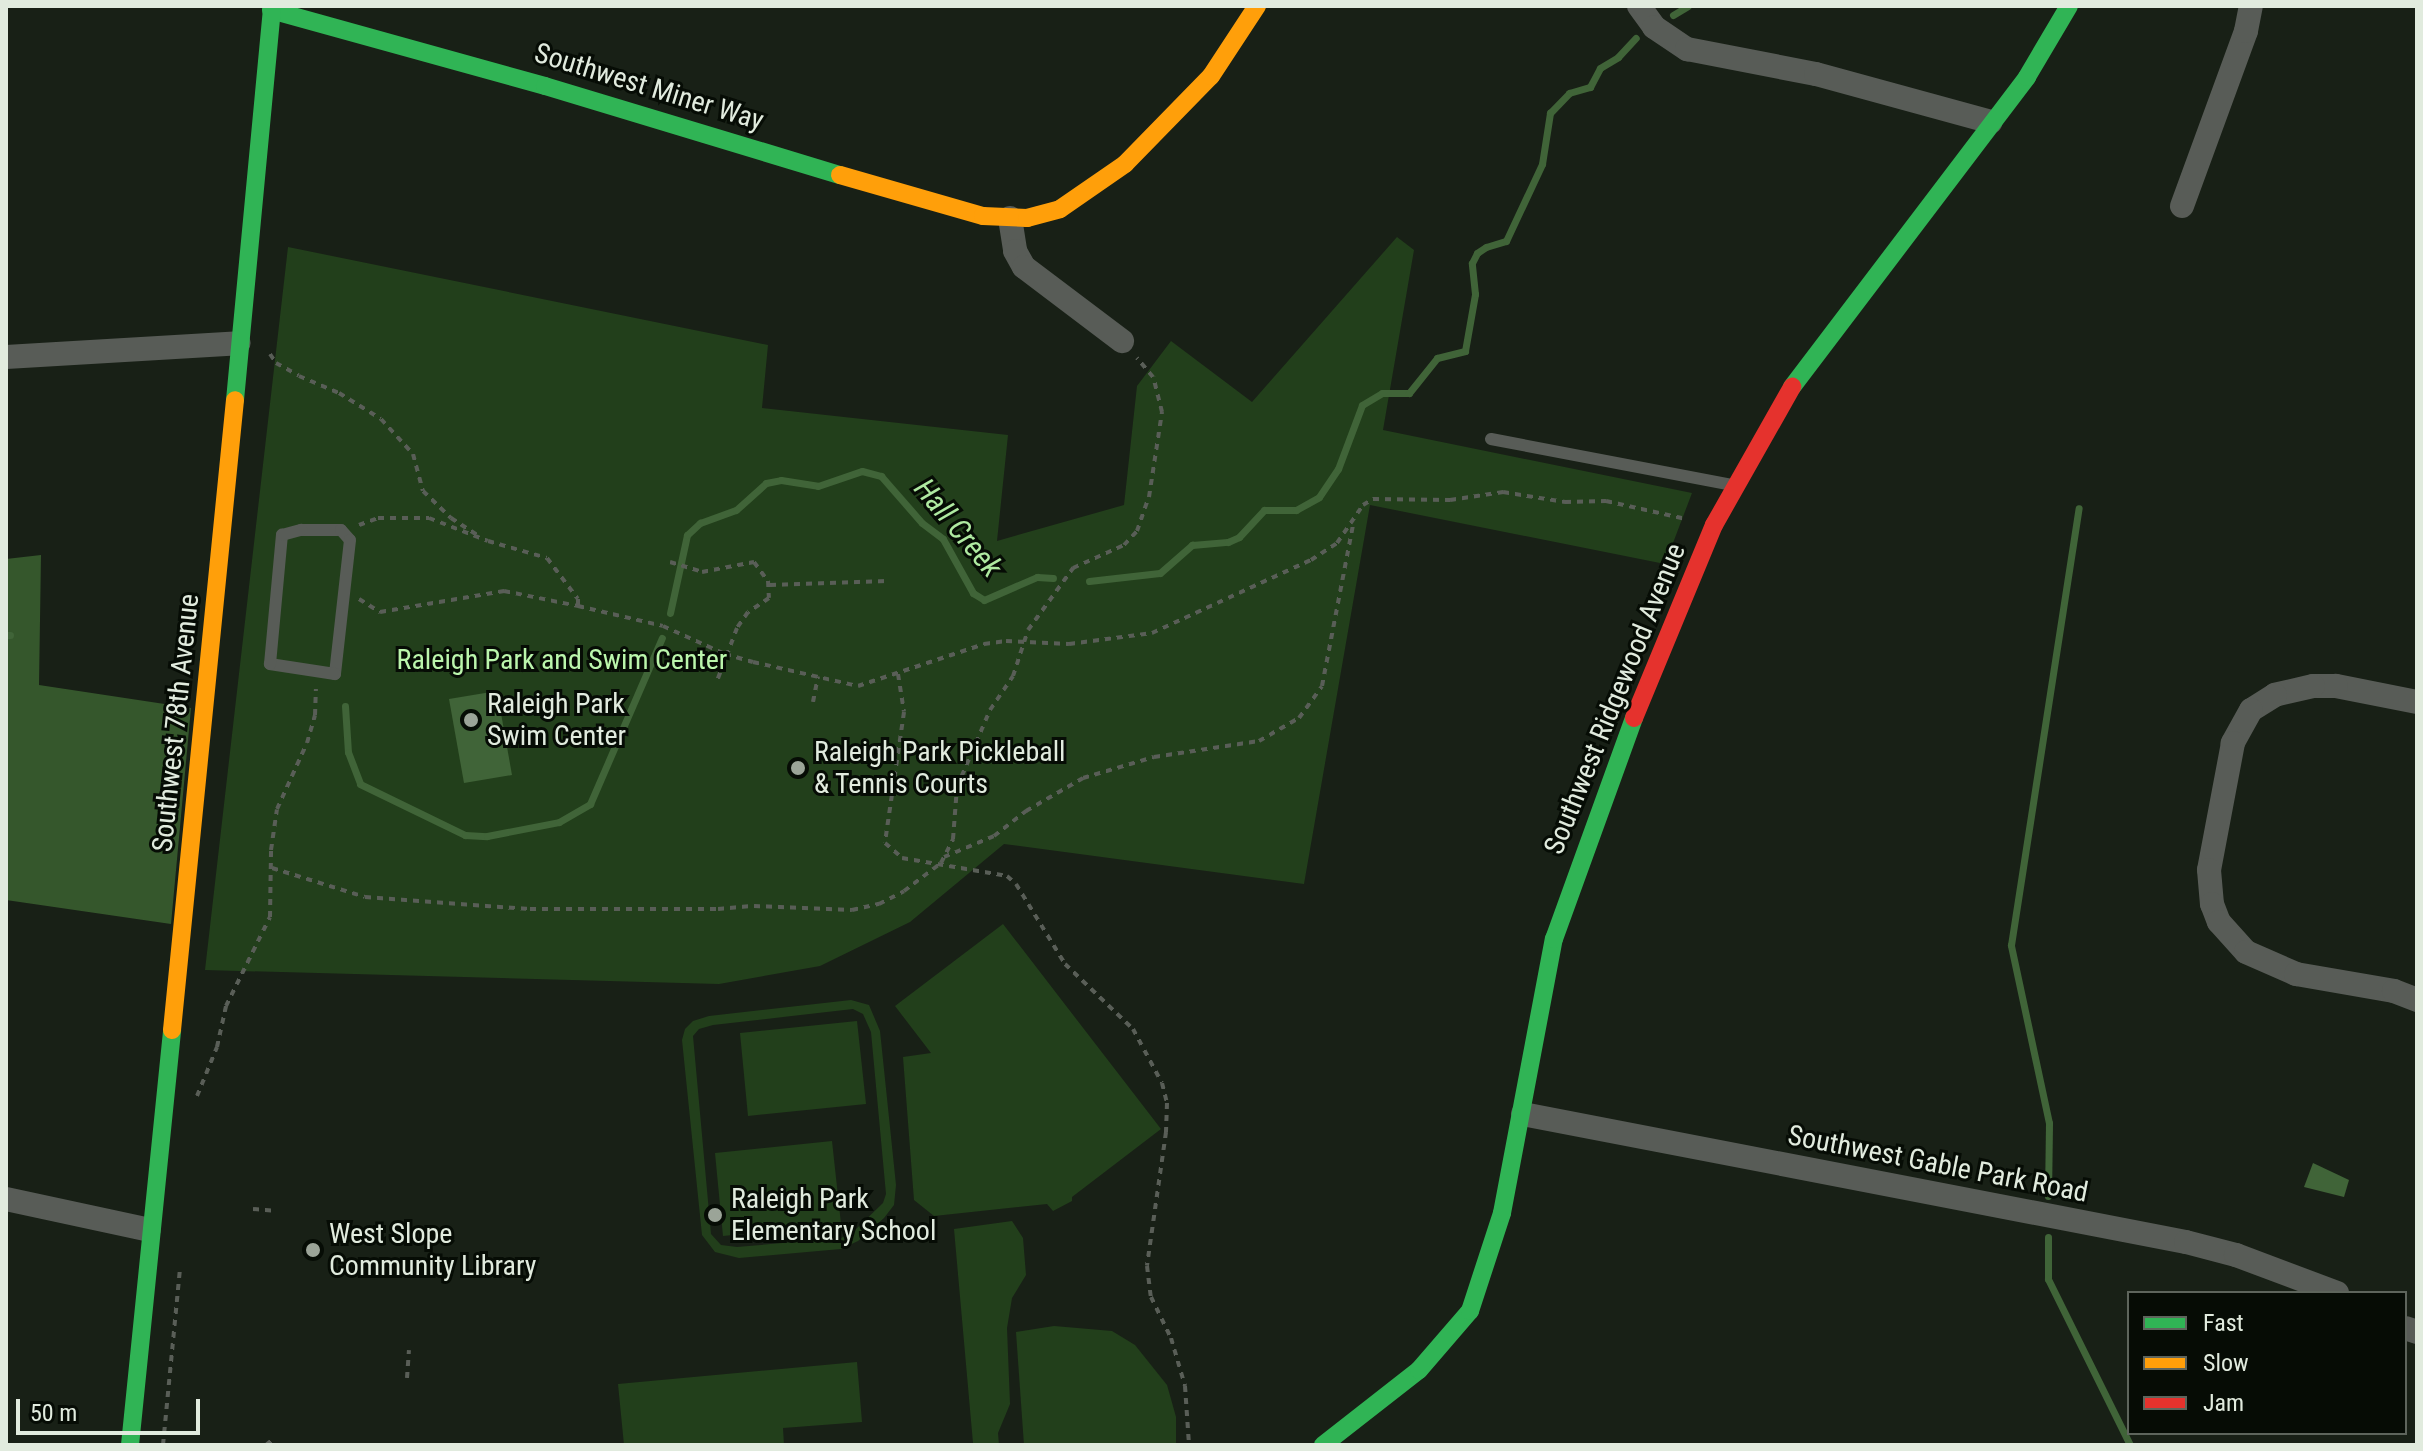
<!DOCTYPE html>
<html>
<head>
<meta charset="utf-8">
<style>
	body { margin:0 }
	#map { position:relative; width:2423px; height:1451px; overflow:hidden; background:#182016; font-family:"Roboto Condensed",sans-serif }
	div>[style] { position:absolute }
	.green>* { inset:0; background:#223f1b }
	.forest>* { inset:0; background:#35572c }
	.water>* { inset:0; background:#406438 }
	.stream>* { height:7px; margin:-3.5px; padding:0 3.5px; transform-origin:3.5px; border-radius:3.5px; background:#406438 }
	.path>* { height:4px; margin-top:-2px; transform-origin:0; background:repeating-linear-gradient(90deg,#595e57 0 6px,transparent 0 12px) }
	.lane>* { height:12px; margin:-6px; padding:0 6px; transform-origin:6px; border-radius:6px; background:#585c57 }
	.street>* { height:24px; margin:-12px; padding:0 12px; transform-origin:12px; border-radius:12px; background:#585c57 }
	.fast>* { height:18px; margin:-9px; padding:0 9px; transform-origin:9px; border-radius:9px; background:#30b455 }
	.slow>* { height:18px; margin:-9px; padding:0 9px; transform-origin:9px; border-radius:9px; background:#ff9f0a }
	.jam>* { height:18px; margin:-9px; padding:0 9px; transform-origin:9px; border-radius:9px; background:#e5322d }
	.dots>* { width:22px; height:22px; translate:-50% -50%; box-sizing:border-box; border:4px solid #060c05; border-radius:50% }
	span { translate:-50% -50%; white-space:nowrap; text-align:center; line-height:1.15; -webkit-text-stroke:6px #060c05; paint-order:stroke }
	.street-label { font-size:28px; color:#e1ebde }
	.park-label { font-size:28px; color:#bbf6ac }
	.poi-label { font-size:28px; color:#e1ebde }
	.left { translate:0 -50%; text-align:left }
	.water-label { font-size:30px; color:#afeaa1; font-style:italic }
	.frame { position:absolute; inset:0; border:8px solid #e1ebde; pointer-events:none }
	.legend { position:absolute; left:2127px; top:1291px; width:280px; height:144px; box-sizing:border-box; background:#060c05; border:2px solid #5e655c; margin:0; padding:10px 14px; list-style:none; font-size:24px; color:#e1ebde }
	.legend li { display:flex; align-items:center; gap:16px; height:40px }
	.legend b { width:40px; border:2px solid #5e655c }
	.scale { position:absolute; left:16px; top:1399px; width:184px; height:36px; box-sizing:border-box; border:4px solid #e1ebde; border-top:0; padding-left:10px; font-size:24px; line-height:28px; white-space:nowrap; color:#e1ebde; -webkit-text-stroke:6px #060c05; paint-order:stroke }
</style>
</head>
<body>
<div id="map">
	<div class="green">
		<i style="clip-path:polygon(1397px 237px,1414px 250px,1383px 430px,1692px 493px,1665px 564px,1370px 505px,1304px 884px,1004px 844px,910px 922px,820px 966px,719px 984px,205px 970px,288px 247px,768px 345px,762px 408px,1008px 435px,997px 541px,1124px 505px,1137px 386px,1171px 341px,1252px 402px)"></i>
		<i style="clip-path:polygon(1003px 924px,1161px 1129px,1072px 1197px,1072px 1201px,1053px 1211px,1047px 1204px,934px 1216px,914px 1200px,903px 1057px,931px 1053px,895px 1006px)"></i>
		<i style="clip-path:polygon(evenodd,851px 1000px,869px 1005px,880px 1031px,896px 1185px,894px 1205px,884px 1218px,858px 1241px,841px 1249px,739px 1258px,715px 1252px,702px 1235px,682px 1040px,685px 1029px,693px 1021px,709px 1016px,851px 1000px,853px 1009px,863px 1014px,871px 1032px,886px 1194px,883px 1203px,854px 1231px,841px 1238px,737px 1247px,721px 1245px,711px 1234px,693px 1036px,699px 1029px,713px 1025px,853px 1009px)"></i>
		<i style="clip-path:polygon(857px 1021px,866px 1104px,748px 1116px,740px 1033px)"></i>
		<i style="clip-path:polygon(832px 1141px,841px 1224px,723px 1236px,715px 1153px)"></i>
		<i style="clip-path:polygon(1012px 1221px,1023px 1238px,1026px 1275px,1012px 1298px,1007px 1328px,1010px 1404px,998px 1433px,999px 1445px,958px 1445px,973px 1443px,954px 1229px)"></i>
		<i style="clip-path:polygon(1054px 1326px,1112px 1331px,1135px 1345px,1167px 1385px,1176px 1417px,1176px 1445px,1024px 1445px,1016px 1332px)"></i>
		<i style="clip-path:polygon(857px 1362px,862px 1422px,783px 1428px,784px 1445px,624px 1445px,618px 1384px)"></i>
	</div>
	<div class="forest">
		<i style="clip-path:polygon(41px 555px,39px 685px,191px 708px,171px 924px,6px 900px,6px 559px)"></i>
	</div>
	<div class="water">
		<i style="clip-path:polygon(497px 691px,512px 775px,464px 783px,449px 699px)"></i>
		<i style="clip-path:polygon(2313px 1163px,2349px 1180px,2344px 1197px,2304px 1187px)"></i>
	</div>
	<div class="stream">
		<i style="left:1673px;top:15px;width:17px;rotate:-31deg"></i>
		<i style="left:1089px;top:581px;width:71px;rotate:-6.4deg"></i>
		<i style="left:1160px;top:573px;width:43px;rotate:-41.2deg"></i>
		<i style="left:1192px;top:545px;width:36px;rotate:-5deg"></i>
		<i style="left:1228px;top:542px;width:12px;rotate:-24deg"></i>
		<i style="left:1239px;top:537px;width:37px;rotate:-47deg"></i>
		<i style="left:1264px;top:510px;width:32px"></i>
		<i style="left:1296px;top:510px;width:26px;rotate:-29deg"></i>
		<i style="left:1319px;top:497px;width:34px;rotate:-56deg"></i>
		<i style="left:1338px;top:469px;width:68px;rotate:-69.4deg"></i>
		<i style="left:1362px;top:405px;width:23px;rotate:-31deg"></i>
		<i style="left:1382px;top:393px;width:27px"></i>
		<i style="left:1409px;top:393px;width:45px;rotate:-51.3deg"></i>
		<i style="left:1437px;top:358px;width:29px;rotate:-14deg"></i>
		<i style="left:1465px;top:351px;width:58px;rotate:-80deg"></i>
		<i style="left:1475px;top:294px;width:31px;rotate:-96deg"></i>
		<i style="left:1472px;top:263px;width:11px;rotate:-63deg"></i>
		<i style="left:1477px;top:253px;width:11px;rotate:-34deg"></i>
		<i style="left:1486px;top:247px;width:21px;rotate:-17deg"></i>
		<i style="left:1506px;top:241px;width:85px;rotate:-64.9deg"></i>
		<i style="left:1542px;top:164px;width:52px;rotate:-81.1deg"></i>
		<i style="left:1550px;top:113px;width:28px;rotate:-46deg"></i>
		<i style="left:1569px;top:93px;width:22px;rotate:-16deg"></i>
		<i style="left:1590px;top:87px;width:21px;rotate:-62deg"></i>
		<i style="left:1600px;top:68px;width:21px;rotate:-31deg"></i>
		<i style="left:1618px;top:57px;width:26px;rotate:-47deg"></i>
		<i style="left:670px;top:613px;width:80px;rotate:-77.7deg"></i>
		<i style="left:687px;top:535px;width:18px;rotate:-43deg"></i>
		<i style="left:700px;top:523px;width:38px;rotate:-20deg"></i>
		<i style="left:736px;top:510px;width:40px;rotate:-42deg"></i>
		<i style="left:766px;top:483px;width:15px;rotate:-11deg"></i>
		<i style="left:781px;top:480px;width:37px;rotate:9deg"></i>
		<i style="left:818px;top:486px;width:46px;rotate:-18.8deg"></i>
		<i style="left:862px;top:471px;width:20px;rotate:15deg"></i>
		<i style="left:881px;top:476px;width:62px;rotate:48.9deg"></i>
		<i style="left:922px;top:523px;width:26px;rotate:37deg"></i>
		<i style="left:943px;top:539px;width:62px;rotate:60.9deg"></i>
		<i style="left:973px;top:593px;width:13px;rotate:32deg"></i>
		<i style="left:984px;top:600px;width:58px;rotate:-23.5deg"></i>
		<i style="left:1037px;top:577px;width:16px;rotate:4deg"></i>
		<i style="left:6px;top:635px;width:4px"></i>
		<i style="left:345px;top:706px;width:46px;rotate:86.3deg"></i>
		<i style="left:348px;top:752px;width:34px;rotate:69deg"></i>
		<i style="left:360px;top:784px;width:117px;rotate:25.9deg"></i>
		<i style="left:465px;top:835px;width:22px;rotate:3deg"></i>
		<i style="left:487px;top:836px;width:73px;rotate:-11deg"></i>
		<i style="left:559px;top:822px;width:36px;rotate:-30deg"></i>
		<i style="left:590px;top:804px;width:181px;rotate:-66.6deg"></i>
		<i style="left:2048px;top:1196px;width:73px;rotate:-89.2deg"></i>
		<i style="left:2049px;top:1123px;width:182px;rotate:-102.1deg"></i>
		<i style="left:2011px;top:945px;width:442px;rotate:-81.2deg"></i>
		<i style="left:2048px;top:1237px;width:42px;rotate:90deg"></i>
		<i style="left:2048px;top:1279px;width:185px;rotate:63.7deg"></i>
	</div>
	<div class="path">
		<i style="left:270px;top:354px;width:11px;rotate:56deg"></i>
		<i style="left:276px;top:363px;width:26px;rotate:29deg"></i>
		<i style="left:299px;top:376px;width:43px;rotate:23deg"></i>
		<i style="left:339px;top:393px;width:49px;rotate:31.8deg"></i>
		<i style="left:381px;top:419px;width:47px;rotate:47.6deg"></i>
		<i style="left:413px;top:454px;width:38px;rotate:75deg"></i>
		<i style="left:423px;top:491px;width:39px;rotate:44deg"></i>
		<i style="left:451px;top:518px;width:33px;rotate:33deg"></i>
		<i style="left:359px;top:525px;width:20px;rotate:-20deg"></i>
		<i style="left:378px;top:518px;width:51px"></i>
		<i style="left:429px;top:518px;width:63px;rotate:21.3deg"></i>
		<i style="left:488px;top:541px;width:61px;rotate:16.1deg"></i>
		<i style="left:547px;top:558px;width:51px;rotate:52.9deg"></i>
		<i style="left:578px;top:599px;width:7px;rotate:90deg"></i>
		<i style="left:578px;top:606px;width:87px;rotate:13.2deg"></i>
		<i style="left:663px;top:626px;width:68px;rotate:24.3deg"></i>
		<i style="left:725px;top:654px;width:29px;rotate:16deg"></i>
		<i style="left:753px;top:662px;width:108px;rotate:12.9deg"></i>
		<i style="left:858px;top:686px;width:133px;rotate:-18.4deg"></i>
		<i style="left:984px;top:644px;width:22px;rotate:-8deg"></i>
		<i style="left:1006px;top:641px;width:63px;rotate:2.7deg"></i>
		<i style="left:1069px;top:644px;width:84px;rotate:-7.5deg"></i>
		<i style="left:1152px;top:633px;width:175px;rotate:-24.7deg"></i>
		<i style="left:1311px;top:560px;width:31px;rotate:-33deg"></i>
		<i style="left:1337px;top:543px;width:46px;rotate:-55.6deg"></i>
		<i style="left:1363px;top:505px;width:12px;rotate:-31deg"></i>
		<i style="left:1373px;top:499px;width:77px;rotate:0.7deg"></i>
		<i style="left:1450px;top:500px;width:54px;rotate:-8.6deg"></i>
		<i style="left:1503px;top:492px;width:63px;rotate:9.2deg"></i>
		<i style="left:1565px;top:502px;width:41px;rotate:-1.4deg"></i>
		<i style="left:1606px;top:501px;width:82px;rotate:12.7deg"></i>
		<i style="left:670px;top:562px;width:34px;rotate:17deg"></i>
		<i style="left:702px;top:572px;width:53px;rotate:-10.9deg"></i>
		<i style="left:754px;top:562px;width:24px;rotate:54deg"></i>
		<i style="left:768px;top:581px;width:17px;rotate:87deg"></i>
		<i style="left:769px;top:598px;width:25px;rotate:146deg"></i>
		<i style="left:748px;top:612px;width:19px;rotate:125deg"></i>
		<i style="left:737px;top:628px;width:57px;rotate:110.7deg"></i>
		<i style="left:770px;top:585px;width:117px;rotate:-2deg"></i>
		<i style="left:359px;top:599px;width:25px;rotate:32deg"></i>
		<i style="left:380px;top:612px;width:126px;rotate:-9.6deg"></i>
		<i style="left:504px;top:591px;width:76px;rotate:11.5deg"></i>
		<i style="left:898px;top:674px;width:38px;rotate:81deg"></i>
		<i style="left:904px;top:712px;width:132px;rotate:98.3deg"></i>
		<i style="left:885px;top:843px;width:23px;rotate:41deg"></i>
		<i style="left:902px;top:858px;width:107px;rotate:9.7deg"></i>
		<i style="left:1007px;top:876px;width:12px;rotate:42deg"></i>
		<i style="left:1016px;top:884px;width:94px;rotate:58.5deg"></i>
		<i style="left:1065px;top:964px;width:94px;rotate:43.7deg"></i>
		<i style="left:1133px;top:1029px;width:61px;rotate:61.8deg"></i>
		<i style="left:1162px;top:1083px;width:21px;rotate:76deg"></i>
		<i style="left:1167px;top:1103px;width:29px;rotate:92deg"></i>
		<i style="left:1166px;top:1132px;width:135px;rotate:98.1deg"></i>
		<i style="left:1147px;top:1266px;width:31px;rotate:83deg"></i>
		<i style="left:1151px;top:1297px;width:46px;rotate:64deg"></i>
		<i style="left:1171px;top:1338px;width:50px;rotate:73.7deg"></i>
		<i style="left:1185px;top:1386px;width:59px;rotate:86.1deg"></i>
		<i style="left:813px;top:702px;width:26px;rotate:-79deg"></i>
		<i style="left:944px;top:857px;width:54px;rotate:-22.8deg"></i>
		<i style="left:994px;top:836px;width:41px;rotate:-38deg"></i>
		<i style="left:1026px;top:811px;width:66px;rotate:-30.1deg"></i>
		<i style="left:1083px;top:778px;width:74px;rotate:-16.5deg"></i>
		<i style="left:1154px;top:757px;width:106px;rotate:-8.7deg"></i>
		<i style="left:1259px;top:741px;width:46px;rotate:-29.9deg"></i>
		<i style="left:1299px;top:718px;width:39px;rotate:-54deg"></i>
		<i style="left:1322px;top:686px;width:164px;rotate:-79.1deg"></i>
		<i style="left:272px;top:868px;width:97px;rotate:17.3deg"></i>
		<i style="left:365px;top:897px;width:165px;rotate:4.2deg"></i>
		<i style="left:530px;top:909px;width:188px"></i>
		<i style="left:718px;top:909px;width:36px;rotate:-5deg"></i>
		<i style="left:754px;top:906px;width:98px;rotate:2.3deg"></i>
		<i style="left:852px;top:910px;width:28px;rotate:-13deg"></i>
		<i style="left:879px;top:904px;width:28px;rotate:-27deg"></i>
		<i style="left:904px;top:891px;width:46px;rotate:-37.1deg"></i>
		<i style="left:941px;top:863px;width:27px;rotate:-63deg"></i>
		<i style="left:953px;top:839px;width:52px;rotate:-85.6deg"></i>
		<i style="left:957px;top:787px;width:84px;rotate:-66.8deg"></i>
		<i style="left:990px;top:710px;width:41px;rotate:-55.9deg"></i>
		<i style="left:1013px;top:676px;width:48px;rotate:-71.9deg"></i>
		<i style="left:1028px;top:630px;width:77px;rotate:-54deg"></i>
		<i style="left:1073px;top:568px;width:56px;rotate:-24.3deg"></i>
		<i style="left:1124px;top:545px;width:19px;rotate:-47deg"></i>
		<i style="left:1137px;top:531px;width:36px;rotate:-71deg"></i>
		<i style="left:1149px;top:497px;width:86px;rotate:-81.3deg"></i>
		<i style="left:1162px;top:412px;width:36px;rotate:-104deg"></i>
		<i style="left:1153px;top:377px;width:25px;rotate:-130deg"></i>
		<i style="left:197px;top:1096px;width:53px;rotate:-67.8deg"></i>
		<i style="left:217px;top:1047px;width:42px;rotate:-77.6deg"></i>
		<i style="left:226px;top:1006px;width:99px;rotate:-63.7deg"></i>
		<i style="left:270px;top:917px;width:67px;rotate:-89.1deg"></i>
		<i style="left:271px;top:850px;width:41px;rotate:-81.7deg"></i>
		<i style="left:277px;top:809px;width:72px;rotate:-65.6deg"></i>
		<i style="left:307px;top:743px;width:29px;rotate:-74deg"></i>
		<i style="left:315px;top:715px;width:26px;rotate:-88deg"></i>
		<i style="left:253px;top:1209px;width:21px;rotate:5deg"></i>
		<i style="left:407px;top:1378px;width:28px;rotate:-86deg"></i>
		<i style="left:163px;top:1445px;width:178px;rotate:-84.5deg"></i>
		<i style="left:266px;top:1445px;width:8px;rotate:-40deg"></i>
	</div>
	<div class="lane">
		<i style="left:1491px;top:439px;width:245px;rotate:10.8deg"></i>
		<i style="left:301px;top:530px;width:40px"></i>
		<i style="left:341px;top:530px;width:13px;rotate:48deg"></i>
		<i style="left:350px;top:540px;width:135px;rotate:96.4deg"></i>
		<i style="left:335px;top:674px;width:66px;rotate:-171.3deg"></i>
		<i style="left:270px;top:664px;width:130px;rotate:-84.7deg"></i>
		<i style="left:282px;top:535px;width:20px;rotate:-15deg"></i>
	</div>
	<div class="street">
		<i style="left:1639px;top:6px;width:26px;rotate:54deg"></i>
		<i style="left:1654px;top:27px;width:40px;rotate:34deg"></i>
		<i style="left:1687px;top:49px;width:131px;rotate:11deg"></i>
		<i style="left:1816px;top:74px;width:181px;rotate:15.3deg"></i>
		<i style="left:2182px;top:206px;width:186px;rotate:-69.9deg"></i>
		<i style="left:2246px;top:31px;width:25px;rotate:-79deg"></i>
		<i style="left:1010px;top:218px;width:33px;rotate:81deg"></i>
		<i style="left:1015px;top:251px;width:18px;rotate:61deg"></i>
		<i style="left:1024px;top:267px;width:123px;rotate:37.1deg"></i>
		<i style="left:6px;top:357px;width:233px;rotate:-3.4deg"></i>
		<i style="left:2417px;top:702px;width:83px;rotate:-168.8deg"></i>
		<i style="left:2336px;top:686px;width:23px;rotate:180deg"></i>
		<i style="left:2313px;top:686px;width:39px;rotate:167deg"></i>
		<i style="left:2275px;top:695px;width:28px;rotate:148deg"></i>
		<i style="left:2251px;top:710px;width:38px;rotate:119deg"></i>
		<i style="left:2233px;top:743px;width:129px;rotate:100.7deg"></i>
		<i style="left:2209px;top:870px;width:34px;rotate:85deg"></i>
		<i style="left:2212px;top:904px;width:19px;rotate:69deg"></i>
		<i style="left:2219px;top:922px;width:40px;rotate:48deg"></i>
		<i style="left:2246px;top:952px;width:55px;rotate:23.7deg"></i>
		<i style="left:2296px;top:974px;width:99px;rotate:9.8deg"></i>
		<i style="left:2394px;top:991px;width:25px;rotate:21deg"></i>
		<i style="left:1523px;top:1114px;width:675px;rotate:10.93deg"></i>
		<i style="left:2186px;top:1242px;width:52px;rotate:14.6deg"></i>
		<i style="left:2236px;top:1255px;width:108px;rotate:20.6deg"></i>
		<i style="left:6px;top:1199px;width:146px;rotate:12.2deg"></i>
		<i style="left:2405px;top:1328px;width:13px;rotate:18deg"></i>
	</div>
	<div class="fast">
		<i style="left:271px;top:10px;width:284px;rotate:15.5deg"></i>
		<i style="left:545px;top:86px;width:308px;rotate:16.8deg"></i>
		<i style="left:1792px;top:387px;width:389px;rotate:-52.8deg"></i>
		<i style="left:2027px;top:77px;width:82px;rotate:-59.4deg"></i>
		<i style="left:235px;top:400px;width:396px;rotate:-84.6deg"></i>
		<i style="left:130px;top:1445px;width:417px;rotate:-84.2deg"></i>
		<i style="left:1323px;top:1445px;width:122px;rotate:-38deg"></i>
		<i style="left:1419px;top:1370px;width:78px;rotate:-49.2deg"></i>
		<i style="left:1470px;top:1311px;width:103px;rotate:-71.9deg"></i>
		<i style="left:1502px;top:1213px;width:279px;rotate:-79.3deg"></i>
		<i style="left:1554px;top:939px;width:235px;rotate:-70.1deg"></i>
	</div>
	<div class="slow">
		<i style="left:840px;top:175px;width:149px;rotate:16deg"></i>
		<i style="left:983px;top:216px;width:44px;rotate:2.6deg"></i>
		<i style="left:1027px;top:218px;width:34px;rotate:-15deg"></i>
		<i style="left:1060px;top:209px;width:79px;rotate:-34.7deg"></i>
		<i style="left:1125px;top:164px;width:123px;rotate:-45.7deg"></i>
		<i style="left:1211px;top:76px;width:84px;rotate:-56.7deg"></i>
		<i style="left:172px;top:1030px;width:633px;rotate:-84.29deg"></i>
	</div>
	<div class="jam">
		<i style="left:1634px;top:718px;width:209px;rotate:-67.5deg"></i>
		<i style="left:1714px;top:525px;width:159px;rotate:-60.5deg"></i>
	</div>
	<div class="dots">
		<i style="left:471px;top:720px;background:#9ba498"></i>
		<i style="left:798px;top:768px;background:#9ba498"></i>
		<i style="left:715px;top:1215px;background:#9ba498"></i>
		<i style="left:313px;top:1250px;background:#9ba498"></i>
	</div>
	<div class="street-label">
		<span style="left:649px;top:87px;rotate:17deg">Southwest Miner Way</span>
		<span style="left:1615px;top:699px;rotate:-68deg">Southwest Ridgewood Avenue</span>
		<span style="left:176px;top:723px;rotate:-84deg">Southwest 78th Avenue</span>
		<span style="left:1938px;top:1164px;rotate:11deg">Southwest Gable Park Road</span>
	</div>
	<div class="park-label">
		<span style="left:562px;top:660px">Raleigh Park and Swim Center</span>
	</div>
	<div class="poi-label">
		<span class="left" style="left:487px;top:720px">Raleigh Park<br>Swim Center</span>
		<span class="left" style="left:814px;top:768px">Raleigh Park Pickleball<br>&amp; Tennis Courts</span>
		<span class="left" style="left:731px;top:1215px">Raleigh Park<br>Elementary School</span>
		<span class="left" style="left:329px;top:1250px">West Slope<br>Community Library</span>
	</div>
	<div class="water-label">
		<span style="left:958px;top:528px;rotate:50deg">Hall Creek</span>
	</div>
	<div class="frame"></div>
	<ul class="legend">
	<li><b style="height:10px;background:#30b455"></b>Fast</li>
	<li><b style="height:10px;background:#ff9f0a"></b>Slow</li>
	<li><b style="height:10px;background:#e5322d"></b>Jam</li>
	</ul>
	<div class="scale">50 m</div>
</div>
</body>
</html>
